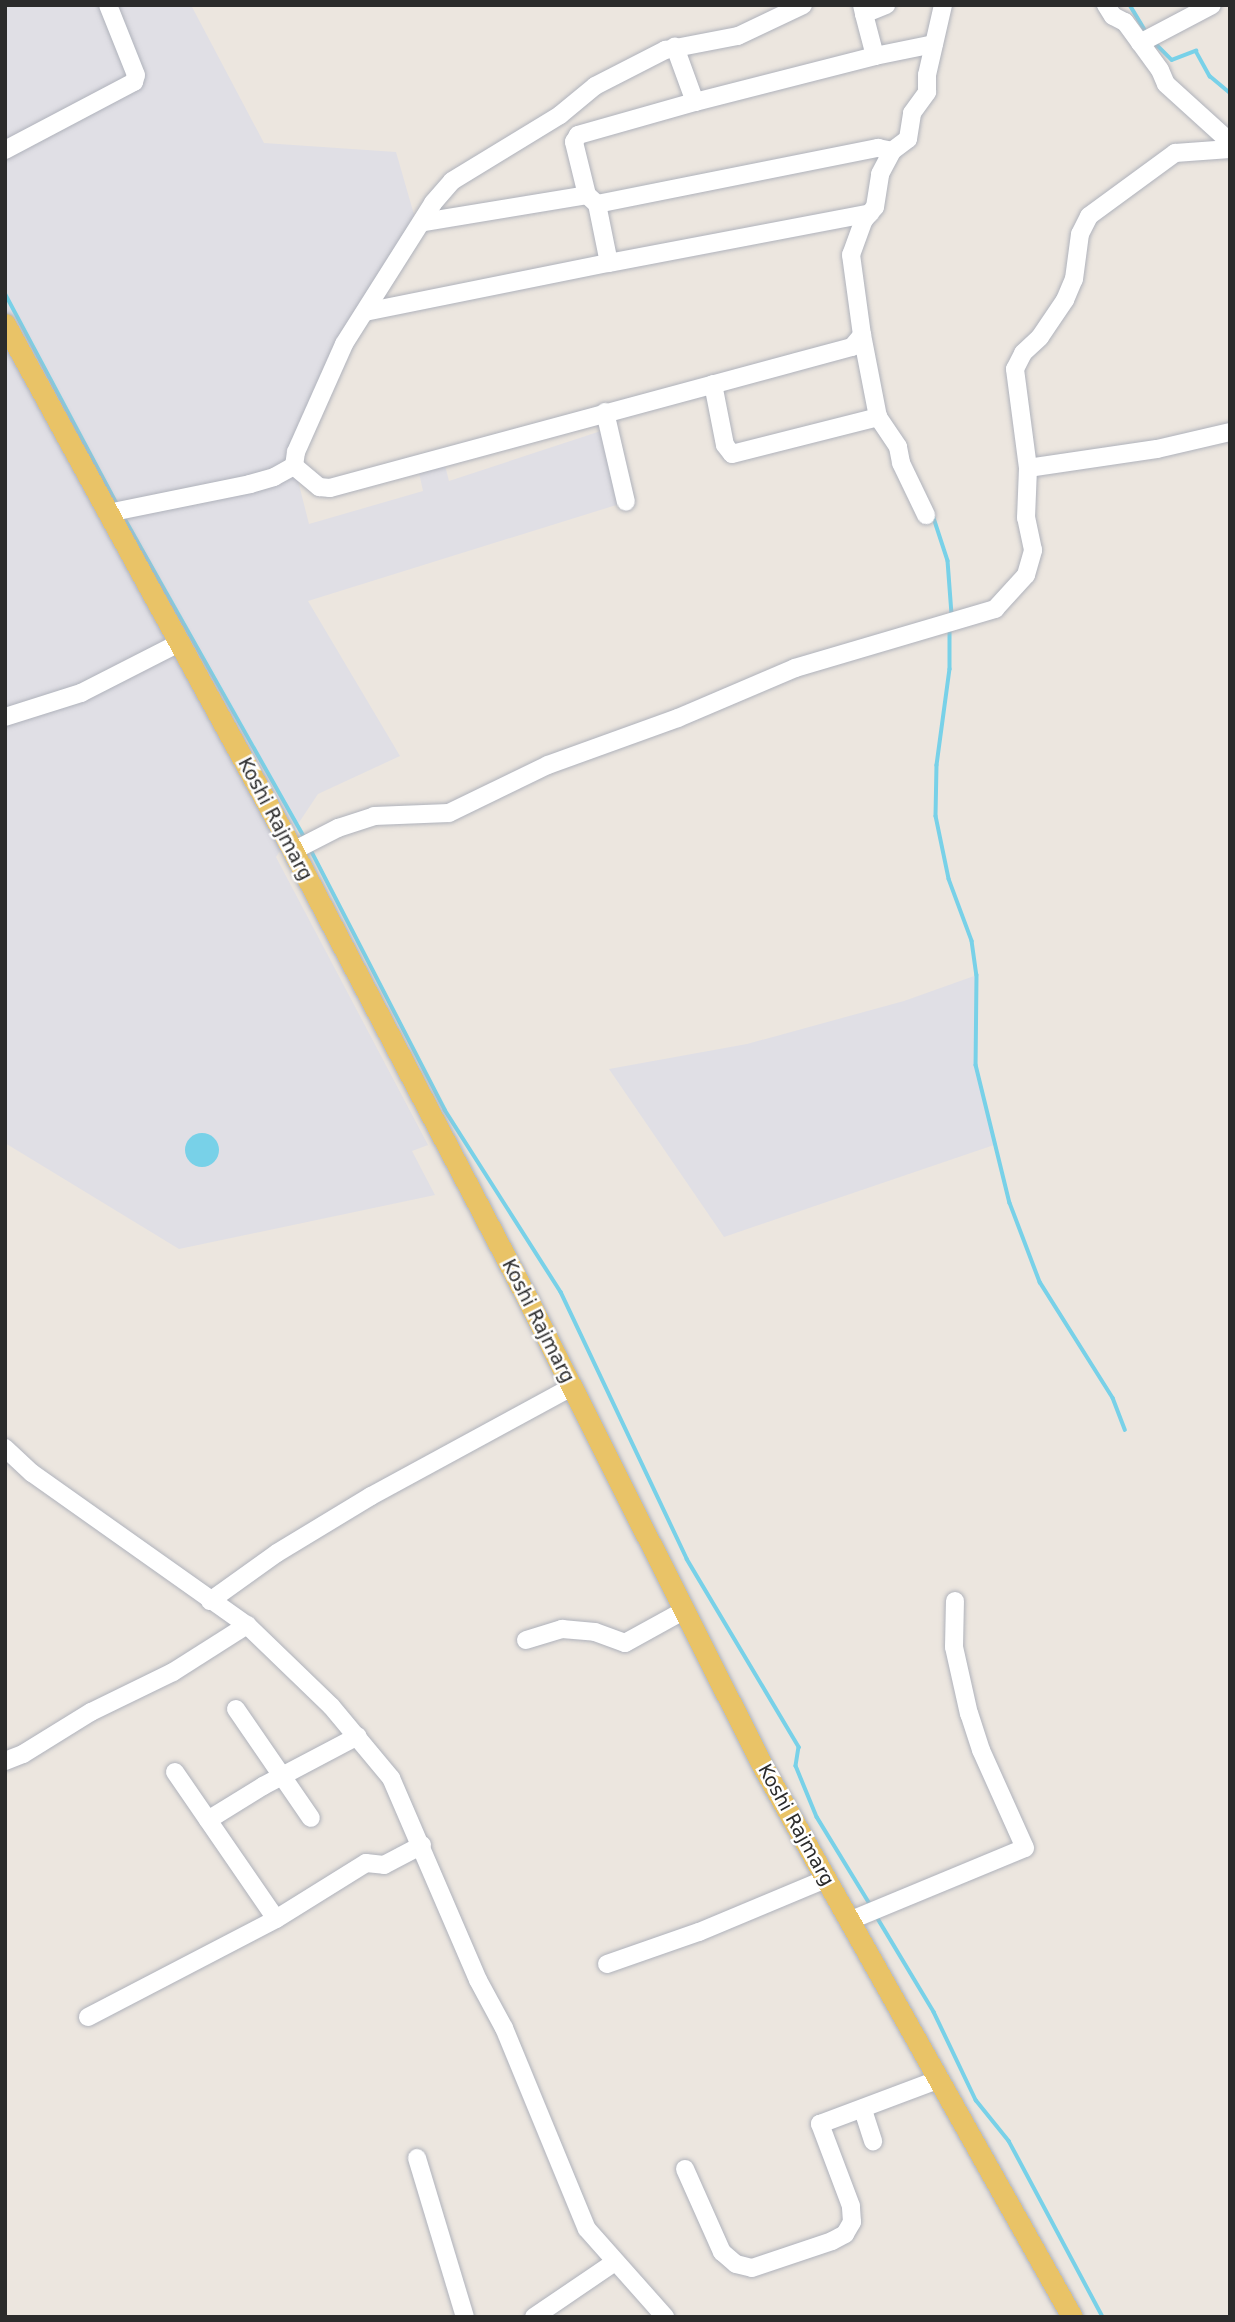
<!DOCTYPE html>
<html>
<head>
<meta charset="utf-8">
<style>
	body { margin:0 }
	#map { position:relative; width:1235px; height:2322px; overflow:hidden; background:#ece6df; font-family:"DejaVu Sans",sans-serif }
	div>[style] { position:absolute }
	.industrial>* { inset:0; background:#e0dfe5 }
	.water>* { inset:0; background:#78d1e8 }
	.round { border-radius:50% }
	.stream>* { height:3.5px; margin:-1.75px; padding:0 1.75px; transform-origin:1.75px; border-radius:1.75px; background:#78d1e8 }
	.roads { filter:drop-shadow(0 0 2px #afb2bb) drop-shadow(0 0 2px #afb2bb) }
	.minor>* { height:18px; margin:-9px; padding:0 9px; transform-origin:9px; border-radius:9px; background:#fff }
	.major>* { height:21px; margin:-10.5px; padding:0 10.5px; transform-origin:10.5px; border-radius:10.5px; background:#e9c367 }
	span { translate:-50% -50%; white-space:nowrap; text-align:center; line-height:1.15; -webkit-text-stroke:5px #fff; paint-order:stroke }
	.street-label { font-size:19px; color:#2b2b2b }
	.frame { position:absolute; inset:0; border:7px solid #2b2b2b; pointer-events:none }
</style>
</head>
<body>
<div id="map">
	<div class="industrial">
		<i style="clip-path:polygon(5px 5px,191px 5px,264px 143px,396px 152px,415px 218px,294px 465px,309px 524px,423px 491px,418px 468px,444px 461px,449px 481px,610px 428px,626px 502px,308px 601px,400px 756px,318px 794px,276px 857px,428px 1145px,412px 1151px,435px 1195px,179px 1249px,5px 1143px)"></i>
		<i style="clip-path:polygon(977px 975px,976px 1065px,997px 1144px,724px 1237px,609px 1069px,747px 1044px,904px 1001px)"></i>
	</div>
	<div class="water">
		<i class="round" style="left:185px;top:1133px;width:34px;height:34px"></i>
	</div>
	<div class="stream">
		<i style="left:1130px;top:5px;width:33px;rotate:59deg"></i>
		<i style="left:1154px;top:42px;width:25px;rotate:45deg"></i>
		<i style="left:1172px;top:60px;width:26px;rotate:-21deg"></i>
		<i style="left:1196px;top:51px;width:29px;rotate:61deg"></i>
		<i style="left:1210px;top:76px;width:26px;rotate:40deg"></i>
		<i style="left:5px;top:293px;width:239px;rotate:62deg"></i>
		<i style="left:933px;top:515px;width:48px;rotate:71.9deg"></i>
		<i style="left:948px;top:561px;width:53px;rotate:85.7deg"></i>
		<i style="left:124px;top:517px;width:371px;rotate:60.6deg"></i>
		<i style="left:950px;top:632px;width:37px;rotate:90deg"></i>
		<i style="left:950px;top:669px;width:97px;rotate:97.7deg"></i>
		<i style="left:937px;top:765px;width:51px;rotate:91.1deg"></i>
		<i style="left:936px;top:816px;width:64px;rotate:78.3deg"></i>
		<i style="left:949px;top:879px;width:66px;rotate:69.6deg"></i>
		<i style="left:972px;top:941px;width:34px;rotate:82deg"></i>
		<i style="left:977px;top:975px;width:90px;rotate:90.6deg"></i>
		<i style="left:976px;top:1065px;width:142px;rotate:76.2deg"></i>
		<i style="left:1010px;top:1203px;width:85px;rotate:69.2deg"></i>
		<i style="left:1040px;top:1282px;width:137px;rotate:57.8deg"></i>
		<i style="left:1113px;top:1398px;width:34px;rotate:69deg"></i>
		<i style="left:311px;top:850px;width:292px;rotate:62.7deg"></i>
		<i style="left:445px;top:1110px;width:216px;rotate:57.5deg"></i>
		<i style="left:561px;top:1292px;width:295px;rotate:64.7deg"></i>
		<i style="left:687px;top:1559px;width:219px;rotate:59.2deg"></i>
		<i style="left:799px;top:1747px;width:19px;rotate:99deg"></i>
		<i style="left:796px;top:1766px;width:55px;rotate:67.6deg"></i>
		<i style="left:817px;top:1817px;width:105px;rotate:58.6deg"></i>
		<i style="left:877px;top:1917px;width:111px;rotate:59deg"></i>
		<i style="left:934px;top:2012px;width:98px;rotate:64.5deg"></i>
		<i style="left:976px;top:2100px;width:53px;rotate:51.2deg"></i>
		<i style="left:1009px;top:2141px;width:200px;rotate:61.9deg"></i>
	</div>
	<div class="roads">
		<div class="minor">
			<i style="left:862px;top:5px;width:9px;rotate:77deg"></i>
			<i style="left:864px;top:14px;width:24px;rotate:-22deg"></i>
			<i style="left:1106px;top:5px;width:13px;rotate:58deg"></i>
			<i style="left:1113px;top:16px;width:13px;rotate:27deg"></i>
			<i style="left:1125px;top:22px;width:59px;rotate:53.9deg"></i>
			<i style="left:1160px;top:70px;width:15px;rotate:67deg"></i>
			<i style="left:1166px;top:84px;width:86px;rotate:42.2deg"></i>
			<i style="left:1140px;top:43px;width:81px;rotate:-27.8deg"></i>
			<i style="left:875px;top:56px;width:60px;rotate:-11.5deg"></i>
			<i style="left:695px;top:102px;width:186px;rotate:-14.3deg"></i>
			<i style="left:875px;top:56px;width:43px;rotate:-104.7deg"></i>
			<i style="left:5px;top:150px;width:146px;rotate:-27.8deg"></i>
			<i style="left:134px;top:82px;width:7px;rotate:-74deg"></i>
			<i style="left:136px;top:75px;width:75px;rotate:-111.8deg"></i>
			<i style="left:587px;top:195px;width:55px;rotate:-103.8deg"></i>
			<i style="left:574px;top:142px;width:8px;rotate:-60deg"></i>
			<i style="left:578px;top:135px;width:122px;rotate:-15.8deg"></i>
			<i style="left:695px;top:102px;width:59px;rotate:-110deg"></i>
			<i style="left:597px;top:204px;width:60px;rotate:78.5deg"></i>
			<i style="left:609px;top:263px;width:266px;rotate:-10.8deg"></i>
			<i style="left:424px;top:222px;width:165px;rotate:-9.4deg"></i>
			<i style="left:587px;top:195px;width:13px;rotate:42deg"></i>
			<i style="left:597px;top:204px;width:287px;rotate:-11.3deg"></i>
			<i style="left:878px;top:148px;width:14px;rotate:12deg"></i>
			<i style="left:365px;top:312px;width:249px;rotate:-11.4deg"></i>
			<i style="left:713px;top:384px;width:62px;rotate:78.9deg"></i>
			<i style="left:725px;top:445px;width:11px;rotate:52deg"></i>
			<i style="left:732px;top:454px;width:151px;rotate:-14.2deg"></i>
			<i style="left:878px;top:417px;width:84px;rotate:-101deg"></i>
			<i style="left:605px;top:412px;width:92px;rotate:76.9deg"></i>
			<i style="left:878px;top:417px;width:36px;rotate:56deg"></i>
			<i style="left:898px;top:447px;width:16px;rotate:79deg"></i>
			<i style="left:901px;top:463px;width:58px;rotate:64.3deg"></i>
			<i style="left:294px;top:466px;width:33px;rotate:40deg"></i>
			<i style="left:319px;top:487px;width:11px;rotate:5deg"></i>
			<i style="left:330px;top:488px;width:541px;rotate:-15.12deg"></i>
			<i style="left:852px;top:347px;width:16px;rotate:-50deg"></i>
			<i style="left:862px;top:335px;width:81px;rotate:-97.8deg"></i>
			<i style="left:851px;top:255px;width:37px;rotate:-70deg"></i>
			<i style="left:864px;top:220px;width:17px;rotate:-50deg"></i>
			<i style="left:875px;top:207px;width:33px;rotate:-81deg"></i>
			<i style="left:880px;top:174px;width:26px;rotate:-62deg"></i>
			<i style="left:892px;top:151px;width:20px;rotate:-37deg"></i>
			<i style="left:908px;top:139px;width:26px;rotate:-81deg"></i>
			<i style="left:912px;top:113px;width:26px;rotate:-54deg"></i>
			<i style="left:927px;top:92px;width:17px;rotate:-90deg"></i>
			<i style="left:927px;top:75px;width:72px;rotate:-77.1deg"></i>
			<i style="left:1028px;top:468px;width:130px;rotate:-8.4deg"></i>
			<i style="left:1157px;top:449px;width:75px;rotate:-13.1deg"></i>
			<i style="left:108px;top:513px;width:145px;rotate:-11.5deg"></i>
			<i style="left:250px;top:484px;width:25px;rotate:-16deg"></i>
			<i style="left:274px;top:477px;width:23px;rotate:-29deg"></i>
			<i style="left:294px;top:466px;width:14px;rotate:-82deg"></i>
			<i style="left:296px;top:452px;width:118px;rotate:-66deg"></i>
			<i style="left:344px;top:344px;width:167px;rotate:-57.7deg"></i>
			<i style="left:433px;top:203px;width:29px;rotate:-49deg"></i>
			<i style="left:452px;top:181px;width:127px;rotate:-31.4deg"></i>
			<i style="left:560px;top:115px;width:45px;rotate:-39.6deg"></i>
			<i style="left:595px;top:86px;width:79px;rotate:-27.2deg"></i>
			<i style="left:665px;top:50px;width:74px;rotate:-10.9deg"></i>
			<i style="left:738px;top:36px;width:72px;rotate:-25.5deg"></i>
			<i style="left:5px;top:717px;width:80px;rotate:-17.5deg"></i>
			<i style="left:81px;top:693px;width:110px;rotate:-27deg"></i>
			<i style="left:293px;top:851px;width:51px;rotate:-27.1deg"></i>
			<i style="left:338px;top:828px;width:38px;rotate:-18deg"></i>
			<i style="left:374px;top:816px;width:75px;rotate:-2.3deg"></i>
			<i style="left:449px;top:813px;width:110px;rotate:-25.9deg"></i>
			<i style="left:548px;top:765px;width:138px;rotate:-19.9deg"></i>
			<i style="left:678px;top:718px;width:127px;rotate:-23.1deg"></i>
			<i style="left:795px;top:668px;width:209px;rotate:-16.4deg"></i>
			<i style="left:995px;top:609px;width:46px;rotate:-47.6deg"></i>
			<i style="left:1026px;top:575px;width:26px;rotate:-74deg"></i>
			<i style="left:1033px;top:550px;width:33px;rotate:-102deg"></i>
			<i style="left:1026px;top:518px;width:50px;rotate:-87.7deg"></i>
			<i style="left:1028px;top:468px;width:100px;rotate:-97.5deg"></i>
			<i style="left:1015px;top:369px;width:18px;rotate:-63deg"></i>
			<i style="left:1023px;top:353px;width:23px;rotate:-43deg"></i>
			<i style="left:1040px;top:337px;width:45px;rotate:-56deg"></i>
			<i style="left:1065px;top:300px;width:23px;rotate:-67deg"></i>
			<i style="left:1074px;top:279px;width:45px;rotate:-82.4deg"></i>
			<i style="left:1080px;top:234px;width:20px;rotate:-63deg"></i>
			<i style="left:1089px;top:216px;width:107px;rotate:-36.2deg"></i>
			<i style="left:1175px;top:153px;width:55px;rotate:-4.2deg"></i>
			<i style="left:5px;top:1448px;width:37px;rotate:43deg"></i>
			<i style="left:32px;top:1473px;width:263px;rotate:35.3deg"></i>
			<i style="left:247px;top:1625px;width:117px;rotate:44deg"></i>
			<i style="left:331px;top:1706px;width:94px;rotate:50.2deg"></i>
			<i style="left:391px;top:1778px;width:220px;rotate:66.7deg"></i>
			<i style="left:478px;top:1980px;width:55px;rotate:61.6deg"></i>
			<i style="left:504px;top:2028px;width:217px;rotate:67.6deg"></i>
			<i style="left:587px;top:2229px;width:118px;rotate:48.4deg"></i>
			<i style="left:210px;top:1601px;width:82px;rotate:-35.6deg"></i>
			<i style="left:277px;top:1553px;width:110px;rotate:-31.2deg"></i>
			<i style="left:371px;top:1496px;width:229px;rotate:-28.5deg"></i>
			<i style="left:526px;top:1640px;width:38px;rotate:-17deg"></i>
			<i style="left:562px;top:1629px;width:33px;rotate:5deg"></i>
			<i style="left:595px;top:1632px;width:32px;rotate:20deg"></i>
			<i style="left:625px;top:1643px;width:66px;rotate:-28.9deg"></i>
			<i style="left:236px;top:1709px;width:132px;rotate:55.5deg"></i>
			<i style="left:5px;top:1761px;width:19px;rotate:-21deg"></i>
			<i style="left:23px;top:1754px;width:80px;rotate:-31.7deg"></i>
			<i style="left:91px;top:1712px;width:91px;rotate:-26deg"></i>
			<i style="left:173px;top:1672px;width:88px;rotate:-32.4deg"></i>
			<i style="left:175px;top:1772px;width:178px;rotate:55.5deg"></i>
			<i style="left:208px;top:1820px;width:65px;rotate:-31.7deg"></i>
			<i style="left:263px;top:1786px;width:107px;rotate:-27.8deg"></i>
			<i style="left:851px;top:1920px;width:188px;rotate:-22.5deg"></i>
			<i style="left:1025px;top:1848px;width:107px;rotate:-114.2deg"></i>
			<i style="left:981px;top:1750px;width:38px;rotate:-108deg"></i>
			<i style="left:969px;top:1714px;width:69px;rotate:-102.6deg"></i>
			<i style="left:954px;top:1647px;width:46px;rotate:-88.8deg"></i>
			<i style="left:607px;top:1964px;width:97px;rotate:-19.2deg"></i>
			<i style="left:699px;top:1932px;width:138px;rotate:-22.7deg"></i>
			<i style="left:88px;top:2017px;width:212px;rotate:-27.5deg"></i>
			<i style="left:276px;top:1919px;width:106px;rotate:-31.9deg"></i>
			<i style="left:366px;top:1863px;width:18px;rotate:6deg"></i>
			<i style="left:384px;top:1865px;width:43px;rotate:-27.8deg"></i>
			<i style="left:863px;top:2110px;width:33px;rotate:72deg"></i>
			<i style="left:417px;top:2158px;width:166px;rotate:73.2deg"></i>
			<i style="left:685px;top:2169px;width:91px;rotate:66deg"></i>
			<i style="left:722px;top:2252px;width:18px;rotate:41deg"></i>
			<i style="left:736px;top:2264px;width:16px;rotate:14deg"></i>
			<i style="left:752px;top:2268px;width:84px;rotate:-18.6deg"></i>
			<i style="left:832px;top:2241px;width:15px;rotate:-28deg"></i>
			<i style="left:845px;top:2234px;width:14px;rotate:-60deg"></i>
			<i style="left:852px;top:2222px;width:16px;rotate:-94deg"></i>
			<i style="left:851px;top:2206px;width:88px;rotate:-110.7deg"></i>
			<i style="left:820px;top:2124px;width:128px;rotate:-20.6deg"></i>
			<i style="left:534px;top:2317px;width:98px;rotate:-34.2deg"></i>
		</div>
		<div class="major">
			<i style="left:5px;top:324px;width:601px;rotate:61.34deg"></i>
			<i style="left:293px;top:851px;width:505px;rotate:62.37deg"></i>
			<i style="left:527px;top:1298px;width:525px;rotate:63.29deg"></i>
			<i style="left:763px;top:1767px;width:631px;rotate:60.67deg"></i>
		</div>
	</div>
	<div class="street-label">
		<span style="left:275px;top:819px;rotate:62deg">Koshi Rajmarg</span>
		<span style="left:538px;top:1321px;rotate:63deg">Koshi Rajmarg</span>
		<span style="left:796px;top:1825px;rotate:61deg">Koshi Rajmarg</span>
	</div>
	<div class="frame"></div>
</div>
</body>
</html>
